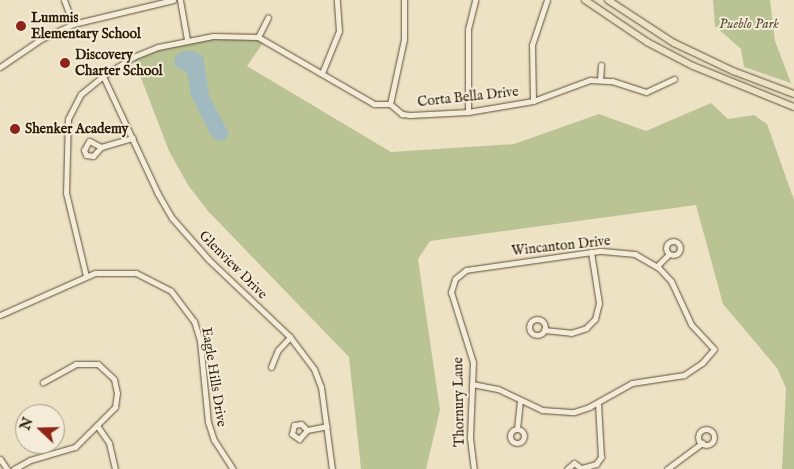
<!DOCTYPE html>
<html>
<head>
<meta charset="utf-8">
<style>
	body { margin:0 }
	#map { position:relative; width:794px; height:469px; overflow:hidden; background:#eee2c5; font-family:"IM FELL English",serif }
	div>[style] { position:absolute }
	.green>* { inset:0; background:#bac394 }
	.water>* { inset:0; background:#a0bac0 }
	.roads { filter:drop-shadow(0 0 1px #5d4e34) drop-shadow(0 0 1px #5d4e34) }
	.minor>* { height:5px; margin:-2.5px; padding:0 2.5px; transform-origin:2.5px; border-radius:2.5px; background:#f4ecd9 }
	.minor>.ring { margin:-2.5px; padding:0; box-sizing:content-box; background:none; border:5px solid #f4ecd9; border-radius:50% }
	.major>* { height:6px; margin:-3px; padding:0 3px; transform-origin:3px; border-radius:3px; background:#eee2c5 }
	.dots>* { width:14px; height:14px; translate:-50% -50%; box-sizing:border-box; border:2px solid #f4ecd9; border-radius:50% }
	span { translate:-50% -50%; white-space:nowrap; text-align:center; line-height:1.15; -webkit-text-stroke:4px #f4ecd9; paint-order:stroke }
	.poi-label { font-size:14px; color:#2d1d04; font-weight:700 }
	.left { translate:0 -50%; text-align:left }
	.park-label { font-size:14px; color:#574f2f; font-style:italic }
	.street-label { font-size:14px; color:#2d1d04 }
	.north { position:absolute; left:15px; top:404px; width:50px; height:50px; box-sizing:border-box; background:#f4ecd9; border:1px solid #a49984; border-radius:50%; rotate:291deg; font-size:14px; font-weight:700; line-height:20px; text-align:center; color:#2d1d04 }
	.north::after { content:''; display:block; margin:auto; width:18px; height:22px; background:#8f2418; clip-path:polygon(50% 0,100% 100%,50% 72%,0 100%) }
</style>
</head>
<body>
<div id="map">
	<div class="green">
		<i style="clip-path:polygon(713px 0,770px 0,775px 41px,791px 83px,744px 67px,741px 49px,715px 26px)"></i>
		<i style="clip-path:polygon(233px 35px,265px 40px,247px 66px,391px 152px,514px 144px,599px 114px,646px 131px,711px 103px,728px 119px,754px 115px,767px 124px,794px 200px,794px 469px,782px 469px,786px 388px,777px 368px,723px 304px,696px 205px,430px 241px,418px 259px,440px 410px,426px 469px,361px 469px,349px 357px,208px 211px,188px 185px,169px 151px,133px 57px,158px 47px)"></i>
	</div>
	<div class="water">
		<i style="clip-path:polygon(183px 51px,193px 51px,203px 56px,209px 95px,229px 134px,223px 141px,216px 140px,210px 134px,191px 95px,187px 73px,174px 65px,175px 57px)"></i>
	</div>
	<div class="roads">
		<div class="minor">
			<i style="left:64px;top:0;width:26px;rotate:69deg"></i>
			<i style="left:180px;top:0;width:40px;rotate:80deg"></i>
			<i style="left:258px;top:37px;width:22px;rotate:-63deg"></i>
			<i style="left:0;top:67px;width:50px;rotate:-34.3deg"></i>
			<i style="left:41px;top:39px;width:35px;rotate:-25deg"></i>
			<i style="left:73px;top:24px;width:103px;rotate:-13.5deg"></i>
			<i style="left:322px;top:73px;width:45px;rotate:-68deg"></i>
			<i style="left:339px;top:31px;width:31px;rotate:-94deg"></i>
			<i style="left:103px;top:76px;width:130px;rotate:65deg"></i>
			<i style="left:158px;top:194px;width:28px;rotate:60deg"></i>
			<i style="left:172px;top:218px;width:56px;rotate:48.6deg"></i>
			<i style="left:209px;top:260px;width:112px;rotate:43.5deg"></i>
			<i style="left:290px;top:337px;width:40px;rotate:53deg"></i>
			<i style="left:314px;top:369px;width:19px;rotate:69deg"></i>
			<i style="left:321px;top:387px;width:83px;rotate:82.4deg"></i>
			<i style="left:600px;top:80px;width:15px;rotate:-86deg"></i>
			<i style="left:533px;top:101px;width:56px;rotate:-91deg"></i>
			<i style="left:532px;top:45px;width:47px;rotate:-71.6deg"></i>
			<i style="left:390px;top:104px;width:66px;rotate:-77.8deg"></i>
			<i style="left:404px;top:39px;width:39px;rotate:-90deg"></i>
			<i style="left:468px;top:112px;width:83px;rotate:-90deg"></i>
			<i style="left:468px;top:29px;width:30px;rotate:-76deg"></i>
			<i style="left:101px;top:147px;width:13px;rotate:-153deg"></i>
			<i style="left:89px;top:141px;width:10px;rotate:119deg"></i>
			<i style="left:84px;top:150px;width:5px;rotate:68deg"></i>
			<i style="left:86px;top:155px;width:7px;rotate:8deg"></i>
			<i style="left:93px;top:156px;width:12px;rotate:-48deg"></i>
			<i style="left:101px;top:147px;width:33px;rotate:-16deg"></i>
			<i class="ring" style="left:666px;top:241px;width:9px;height:9px"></i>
			<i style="left:657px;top:266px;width:17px;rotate:-45deg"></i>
			<i style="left:86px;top:276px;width:85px;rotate:-103.5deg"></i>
			<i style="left:66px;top:193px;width:74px;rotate:-88.5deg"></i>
			<i style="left:68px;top:119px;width:28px;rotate:-63deg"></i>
			<i style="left:81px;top:94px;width:28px;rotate:-39deg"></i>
			<i style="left:103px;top:76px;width:36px;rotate:-32deg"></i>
			<i style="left:133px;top:57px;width:27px;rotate:-22deg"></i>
			<i style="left:158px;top:47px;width:56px;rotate:-11.3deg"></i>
			<i style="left:213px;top:36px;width:45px;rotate:1.3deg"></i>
			<i style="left:258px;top:37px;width:134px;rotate:30deg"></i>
			<i style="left:374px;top:104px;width:16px"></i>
			<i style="left:390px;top:104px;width:16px;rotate:40deg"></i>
			<i style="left:402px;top:114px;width:8px;rotate:7deg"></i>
			<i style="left:410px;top:115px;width:58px;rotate:-3deg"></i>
			<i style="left:468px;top:112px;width:66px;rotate:-9.6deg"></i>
			<i style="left:533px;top:101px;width:61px;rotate:-20.2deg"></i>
			<i style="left:590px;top:80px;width:22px;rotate:3deg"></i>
			<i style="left:612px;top:81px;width:36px;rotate:18deg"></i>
			<i style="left:646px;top:92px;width:31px;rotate:-25deg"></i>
			<i style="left:0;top:315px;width:104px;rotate:-23.9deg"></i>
			<i style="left:95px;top:273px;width:41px"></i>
			<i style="left:136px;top:273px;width:39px;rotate:27deg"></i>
			<i style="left:171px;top:291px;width:38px;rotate:53deg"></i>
			<i style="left:194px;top:321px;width:21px;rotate:73deg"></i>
			<i style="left:200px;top:341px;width:81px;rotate:84.4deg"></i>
			<i style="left:208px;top:422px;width:19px;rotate:72deg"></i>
			<i style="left:214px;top:440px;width:35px;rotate:57deg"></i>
			<i class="ring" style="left:529px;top:319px;width:11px;height:11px"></i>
			<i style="left:544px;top:330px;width:27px;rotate:6deg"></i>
			<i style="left:571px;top:333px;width:16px;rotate:-18deg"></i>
			<i style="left:586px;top:328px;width:13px;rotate:-45deg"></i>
			<i style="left:595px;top:319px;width:16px;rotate:-76deg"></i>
			<i style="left:599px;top:303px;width:52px;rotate:-98.9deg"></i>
			<i style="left:271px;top:367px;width:18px;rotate:-68deg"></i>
			<i style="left:278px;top:350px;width:18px;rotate:-47deg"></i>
			<i style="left:472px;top:384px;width:26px;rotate:11deg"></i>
			<i style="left:498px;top:389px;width:49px;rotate:25.5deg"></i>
			<i style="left:542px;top:410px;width:32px;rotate:4deg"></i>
			<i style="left:574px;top:412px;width:16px;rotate:-18deg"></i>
			<i style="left:589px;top:407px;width:49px;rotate:-29.2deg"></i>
			<i style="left:632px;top:383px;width:53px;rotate:-8.7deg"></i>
			<i style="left:684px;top:375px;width:22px;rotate:-34deg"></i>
			<i style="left:702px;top:363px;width:18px;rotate:-49deg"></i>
			<i style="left:714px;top:349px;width:34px;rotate:-133deg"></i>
			<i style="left:691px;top:324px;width:47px;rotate:-114.9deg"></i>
			<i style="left:671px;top:281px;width:18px;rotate:-133deg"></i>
			<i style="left:659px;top:268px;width:28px;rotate:-150deg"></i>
			<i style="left:635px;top:254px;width:36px;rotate:-175deg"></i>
			<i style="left:599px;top:251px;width:134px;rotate:171.9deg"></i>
			<i style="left:466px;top:270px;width:14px;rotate:141deg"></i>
			<i style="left:455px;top:279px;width:14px;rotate:107deg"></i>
			<i style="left:451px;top:292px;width:73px;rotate:72.6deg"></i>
			<i style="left:473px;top:362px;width:76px;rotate:92.3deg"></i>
			<i style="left:470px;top:438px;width:31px;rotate:83deg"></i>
			<i style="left:98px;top:427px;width:19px;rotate:55deg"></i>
			<i style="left:109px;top:443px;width:27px;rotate:77deg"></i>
			<i class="ring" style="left:510px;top:429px;width:9px;height:9px"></i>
			<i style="left:517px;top:429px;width:29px;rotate:-84deg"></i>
			<i class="ring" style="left:698px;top:429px;width:11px;height:11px"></i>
			<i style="left:307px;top:430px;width:8px;rotate:-135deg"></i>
			<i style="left:301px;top:424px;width:7px;rotate:172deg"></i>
			<i style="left:294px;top:425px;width:9px;rotate:103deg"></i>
			<i style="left:292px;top:434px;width:9px;rotate:36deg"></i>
			<i style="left:299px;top:439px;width:12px;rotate:-48deg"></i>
			<i style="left:307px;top:430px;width:20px;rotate:-11deg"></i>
			<i style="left:0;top:459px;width:12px;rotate:55deg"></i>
			<i style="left:582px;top:468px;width:15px;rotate:-16deg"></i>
			<i style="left:596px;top:464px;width:9px;rotate:-54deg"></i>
			<i style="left:601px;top:457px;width:54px;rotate:-93.2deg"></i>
			<i style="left:14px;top:469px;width:18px;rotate:-29deg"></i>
			<i style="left:30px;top:460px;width:47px;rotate:-16.1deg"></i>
			<i style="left:75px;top:447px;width:57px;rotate:-45deg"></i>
			<i style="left:115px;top:407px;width:14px;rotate:-82deg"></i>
			<i style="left:117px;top:393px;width:14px;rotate:-102deg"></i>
			<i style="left:114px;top:379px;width:22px;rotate:-137deg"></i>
			<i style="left:98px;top:364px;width:22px;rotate:180deg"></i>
			<i style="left:76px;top:364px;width:38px;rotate:151deg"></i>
			<i style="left:567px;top:469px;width:9px;rotate:-41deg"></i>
			<i style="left:574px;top:463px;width:10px;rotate:37deg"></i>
			<i style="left:667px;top:469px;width:44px;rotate:-36.6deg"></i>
		</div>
		<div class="major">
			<i style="left:585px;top:0;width:75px;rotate:34.1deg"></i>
			<i style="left:647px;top:42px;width:52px;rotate:27.6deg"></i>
			<i style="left:693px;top:66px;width:109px;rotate:22.1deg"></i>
			<i style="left:608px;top:0;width:79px;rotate:33.1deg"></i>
			<i style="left:674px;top:43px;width:65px;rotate:25.4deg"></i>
			<i style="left:733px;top:71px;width:65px;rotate:20.7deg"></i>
		</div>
	</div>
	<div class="dots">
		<i style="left:21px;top:26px;background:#8f2418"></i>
		<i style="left:65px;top:63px;background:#8f2418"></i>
		<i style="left:15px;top:129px;background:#8f2418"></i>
	</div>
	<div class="poi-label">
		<span class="left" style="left:31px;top:26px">Lummis<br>Elementary School</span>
		<span class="left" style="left:75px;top:63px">Discovery<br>Charter School</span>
		<span class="left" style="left:25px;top:129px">Shenker Academy</span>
	</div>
	<div class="park-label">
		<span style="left:749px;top:24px">Pueblo Park</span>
	</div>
	<div class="street-label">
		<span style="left:468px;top:97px;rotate:-6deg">Corta Bella Drive</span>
		<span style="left:561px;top:246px;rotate:-6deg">Wincanton Drive</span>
		<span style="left:233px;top:265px;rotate:45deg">Glenview Drive</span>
		<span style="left:214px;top:377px;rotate:81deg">Eagle Hills Drive</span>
		<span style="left:459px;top:402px;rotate:-91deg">Thornury Lane</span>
	</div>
	<div class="north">N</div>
</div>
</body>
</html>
